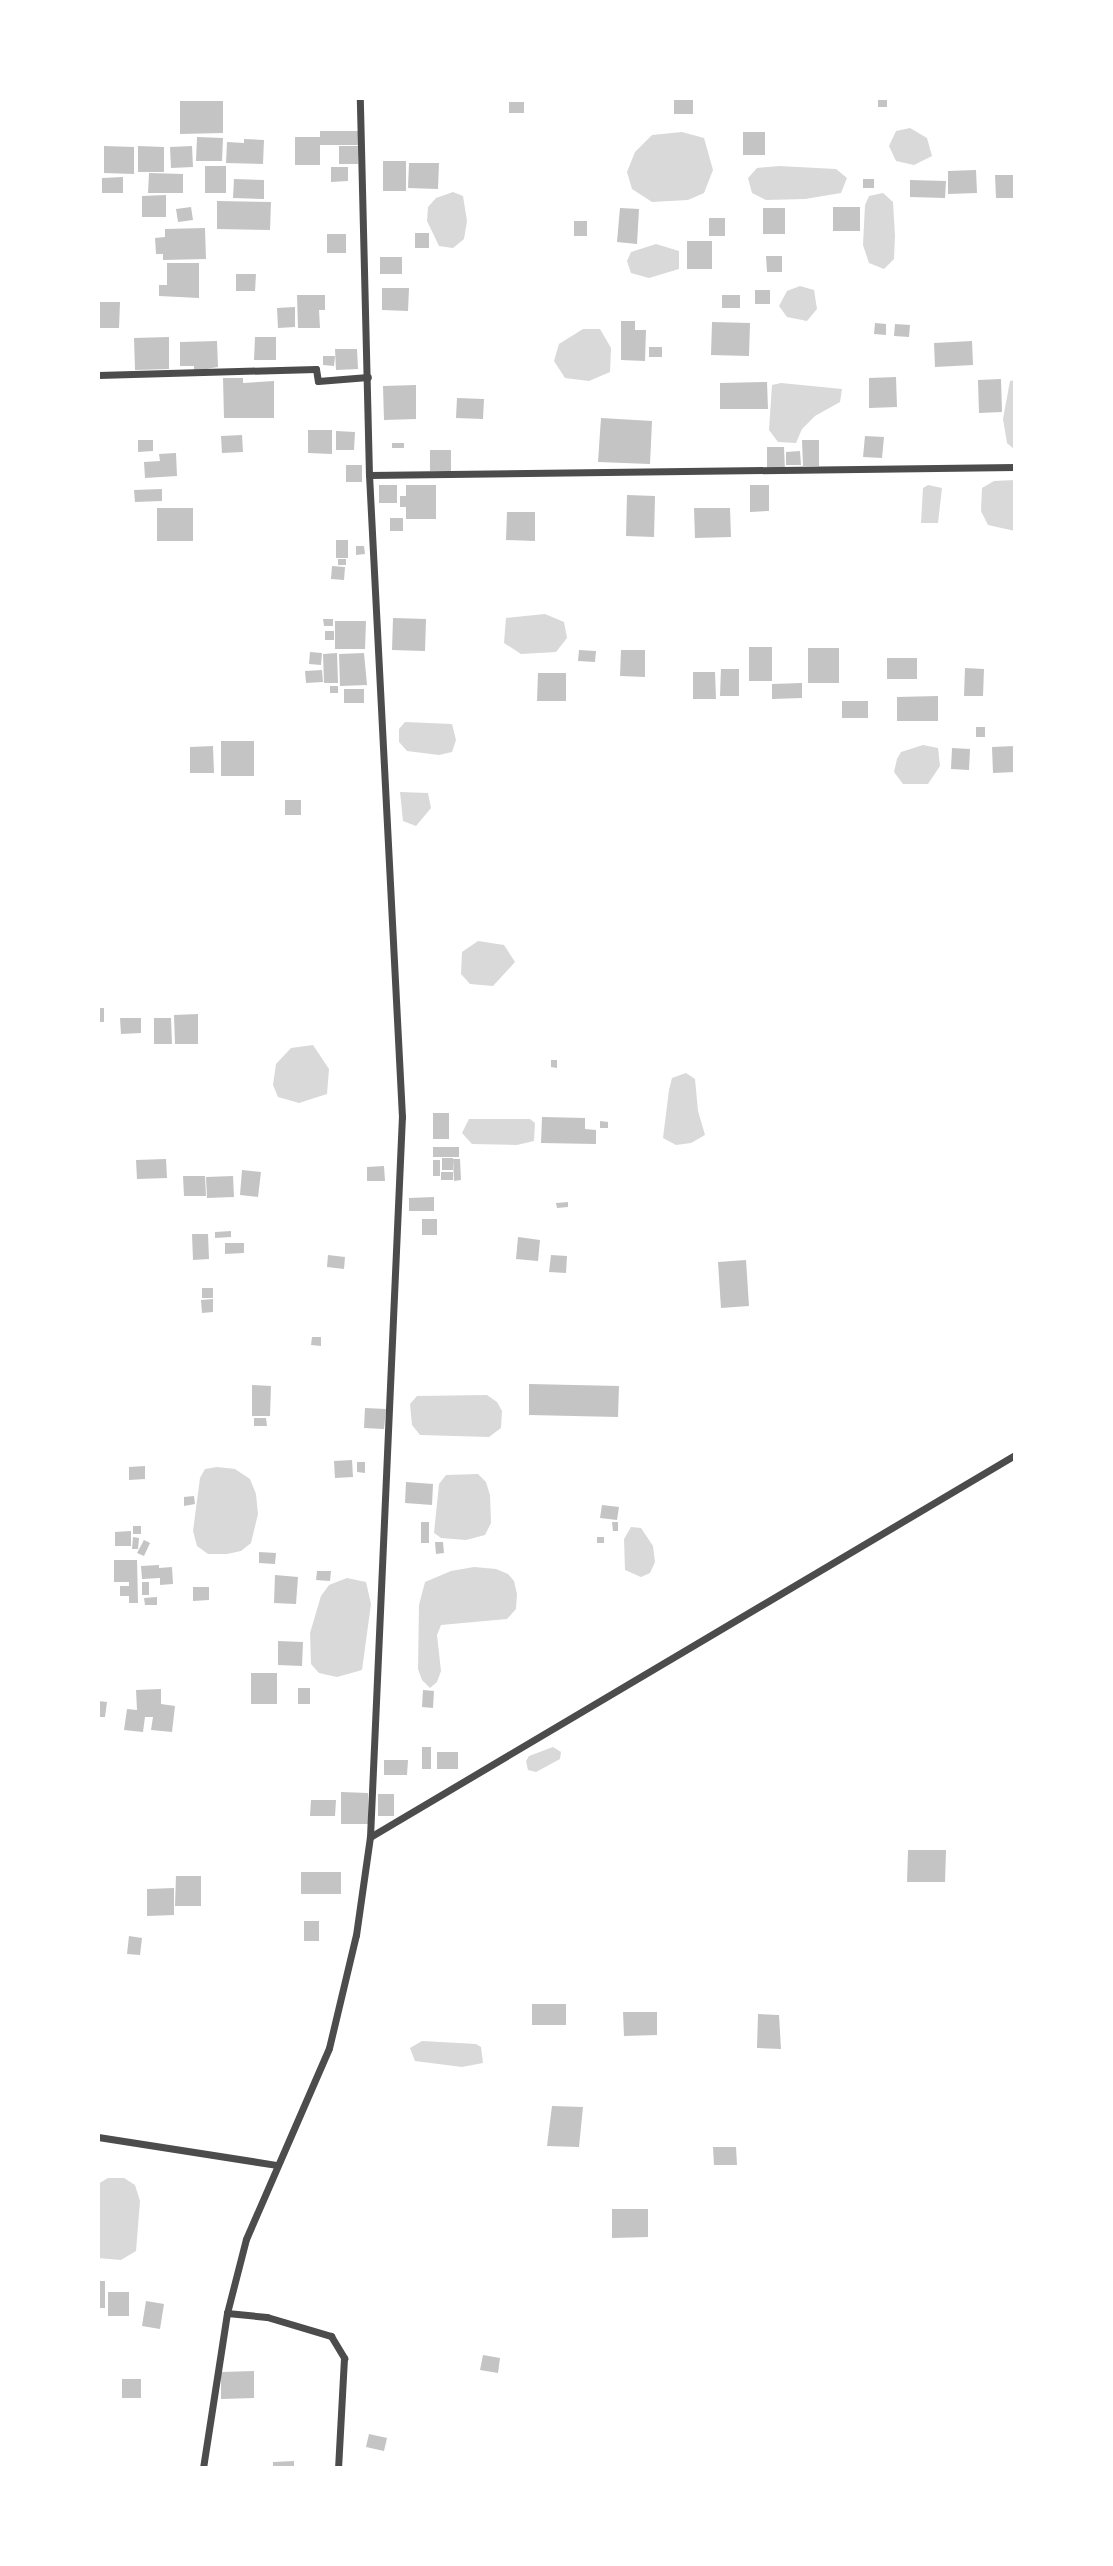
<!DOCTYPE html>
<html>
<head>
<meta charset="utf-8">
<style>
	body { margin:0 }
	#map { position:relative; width:1113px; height:2566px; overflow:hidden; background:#fff; font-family:Jost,sans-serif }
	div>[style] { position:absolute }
	.water>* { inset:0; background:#d9d9d9 }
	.building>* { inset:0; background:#c4c4c4 }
	.minor>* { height:7px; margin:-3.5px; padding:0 3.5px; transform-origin:3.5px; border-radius:3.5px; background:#4c4c4c }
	span { translate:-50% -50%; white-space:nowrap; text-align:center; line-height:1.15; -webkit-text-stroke:6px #fff; paint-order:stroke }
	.frame { position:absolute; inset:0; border:100px solid #fff; pointer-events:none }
</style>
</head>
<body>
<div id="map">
	<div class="water">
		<i style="clip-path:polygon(910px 128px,927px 138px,932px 156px,914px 165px,896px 161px,889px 146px,896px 131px)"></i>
		<i style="clip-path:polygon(682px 132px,704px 138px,713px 170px,704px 193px,688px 200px,652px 202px,632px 189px,627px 172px,635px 152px,652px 135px)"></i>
		<i style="clip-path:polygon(779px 166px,836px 169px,847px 178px,841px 193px,805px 199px,766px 200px,752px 193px,748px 178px,757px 168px)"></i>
		<i style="clip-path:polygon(453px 192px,463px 196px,467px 221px,464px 239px,453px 248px,439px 246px,427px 221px,428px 207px,436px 198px)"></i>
		<i style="clip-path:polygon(883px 193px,893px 202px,895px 236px,894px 259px,884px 269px,869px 263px,863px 245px,865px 205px,869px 196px)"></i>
		<i style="clip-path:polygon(656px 244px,679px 251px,679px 269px,649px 278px,631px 273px,627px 261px,631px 252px)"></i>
		<i style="clip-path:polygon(800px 286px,814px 290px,817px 309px,807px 321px,787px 317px,779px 306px,787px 291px)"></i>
		<i style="clip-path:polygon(583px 329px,600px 329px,611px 348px,610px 372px,589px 381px,565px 378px,554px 361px,559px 344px)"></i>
		<i style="clip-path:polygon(1015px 380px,1015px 450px,1007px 443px,1003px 419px,1010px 381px)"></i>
		<i style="clip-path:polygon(781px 383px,842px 389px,840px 402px,815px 416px,802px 429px,796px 443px,778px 442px,769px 430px,772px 385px)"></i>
		<i style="clip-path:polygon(1015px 480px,1015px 531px,988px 525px,981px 511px,982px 488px,994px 481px)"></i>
		<i style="clip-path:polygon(928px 485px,942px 488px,938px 523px,921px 523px,923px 488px)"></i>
		<i style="clip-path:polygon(545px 614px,564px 622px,567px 638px,556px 652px,521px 654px,504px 643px,506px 618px)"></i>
		<i style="clip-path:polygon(405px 722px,452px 724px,456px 740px,452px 752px,439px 755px,407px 751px,399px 742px,399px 729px)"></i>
		<i style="clip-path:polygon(923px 745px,938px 748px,940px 766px,928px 784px,903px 784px,894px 772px,897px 759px,901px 752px)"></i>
		<i style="clip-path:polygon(400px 792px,428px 793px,431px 808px,416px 826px,403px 821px)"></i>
		<i style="clip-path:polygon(478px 941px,504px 945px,515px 962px,493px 986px,470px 984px,461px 974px,462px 952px)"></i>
		<i style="clip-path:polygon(313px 1045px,329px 1069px,327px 1094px,299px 1103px,278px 1097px,273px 1085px,276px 1064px,291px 1048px)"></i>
		<i style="clip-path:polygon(686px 1073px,695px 1079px,698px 1111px,705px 1135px,691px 1143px,676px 1145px,663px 1138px,669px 1090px,672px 1078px)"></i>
		<i style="clip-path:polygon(469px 1119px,530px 1119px,535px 1123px,534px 1141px,517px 1145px,472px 1144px,462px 1133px)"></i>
		<i style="clip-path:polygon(487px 1395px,497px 1402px,502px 1411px,501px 1428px,489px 1437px,420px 1435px,412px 1425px,410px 1404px,417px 1396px)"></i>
		<i style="clip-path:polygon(217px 1467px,235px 1469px,250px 1479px,256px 1494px,258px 1514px,251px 1543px,241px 1551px,227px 1554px,208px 1554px,197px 1546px,193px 1531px,200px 1478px,205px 1469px)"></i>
		<i style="clip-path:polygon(478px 1474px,486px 1482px,490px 1495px,491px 1523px,485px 1535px,466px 1540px,441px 1538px,434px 1533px,439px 1484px,446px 1475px)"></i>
		<i style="clip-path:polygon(631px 1527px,641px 1528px,653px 1546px,655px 1562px,650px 1573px,641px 1577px,625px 1570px,624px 1539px)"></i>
		<i style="clip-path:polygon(474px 1567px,496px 1569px,508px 1574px,514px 1581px,517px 1594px,516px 1609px,507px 1619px,441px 1625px,437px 1635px,441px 1671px,437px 1682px,430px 1688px,422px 1680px,418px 1669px,419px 1605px,425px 1582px,451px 1571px)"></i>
		<i style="clip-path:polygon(347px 1578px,366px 1582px,371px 1604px,362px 1670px,337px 1677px,319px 1673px,311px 1664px,310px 1633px,321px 1596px,329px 1585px)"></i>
		<i style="clip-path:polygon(553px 1747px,561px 1752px,560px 1759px,536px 1772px,528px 1770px,526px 1761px,529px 1756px)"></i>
		<i style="clip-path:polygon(422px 2041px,476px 2044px,481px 2047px,483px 2063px,462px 2067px,415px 2061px,410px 2048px)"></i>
		<i style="clip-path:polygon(108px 2178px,124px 2178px,135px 2185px,140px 2201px,136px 2251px,121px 2260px,98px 2258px,98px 2184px)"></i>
	</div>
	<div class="building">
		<i style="clip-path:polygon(674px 98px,693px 98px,693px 114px,674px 114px)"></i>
		<i style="clip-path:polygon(878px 98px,887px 98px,887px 107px,878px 107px)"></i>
		<i style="clip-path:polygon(180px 101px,223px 101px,223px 133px,180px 134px)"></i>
		<i style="clip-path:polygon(509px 102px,524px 102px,524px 113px,509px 113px)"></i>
		<i style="clip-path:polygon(320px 131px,359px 131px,359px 145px,320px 145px,320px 165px,295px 165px,295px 137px,320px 137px)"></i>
		<i style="clip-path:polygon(743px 132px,765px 132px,765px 155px,743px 155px)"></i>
		<i style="clip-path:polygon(197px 137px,223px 138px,222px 161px,196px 161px)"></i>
		<i style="clip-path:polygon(244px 139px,264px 140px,263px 164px,226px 163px,227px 142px,244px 143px)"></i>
		<i style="clip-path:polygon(104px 146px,134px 147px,134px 174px,104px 173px)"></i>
		<i style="clip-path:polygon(138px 146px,164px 147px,164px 172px,138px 172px)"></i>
		<i style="clip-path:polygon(192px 146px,193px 167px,171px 168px,170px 147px)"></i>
		<i style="clip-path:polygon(339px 146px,358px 146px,358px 164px,339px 164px)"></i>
		<i style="clip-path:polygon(383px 161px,406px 161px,406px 191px,383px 191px)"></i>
		<i style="clip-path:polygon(409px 163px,439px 163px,438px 189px,408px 188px)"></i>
		<i style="clip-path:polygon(205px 166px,226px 166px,226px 193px,205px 193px)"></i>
		<i style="clip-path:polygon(331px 167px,348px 167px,348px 181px,331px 182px)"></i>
		<i style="clip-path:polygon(976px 170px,977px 193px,948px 194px,948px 171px)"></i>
		<i style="clip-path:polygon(149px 173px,183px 174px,183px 193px,148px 193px)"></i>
		<i style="clip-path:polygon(995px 175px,1015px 175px,1015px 198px,996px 198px)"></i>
		<i style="clip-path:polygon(123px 177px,123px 193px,102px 193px,102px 178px)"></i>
		<i style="clip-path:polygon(234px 179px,264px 180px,264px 199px,233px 198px)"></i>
		<i style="clip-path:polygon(863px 179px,874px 179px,874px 188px,863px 188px)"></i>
		<i style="clip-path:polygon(910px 180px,946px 181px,945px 198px,910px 197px)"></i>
		<i style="clip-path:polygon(166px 195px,166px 217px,142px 217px,142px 196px)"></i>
		<i style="clip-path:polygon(217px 201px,271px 202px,270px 230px,217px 229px)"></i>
		<i style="clip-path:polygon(191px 207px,193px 220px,178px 222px,176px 209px)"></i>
		<i style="clip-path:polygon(833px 207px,860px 207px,860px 231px,833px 231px)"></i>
		<i style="clip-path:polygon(620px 208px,639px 209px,637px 244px,617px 242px)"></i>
		<i style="clip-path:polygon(763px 208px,785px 208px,785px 234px,763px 234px)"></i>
		<i style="clip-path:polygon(709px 218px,725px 218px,725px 236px,709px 236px)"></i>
		<i style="clip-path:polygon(574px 221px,587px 221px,587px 236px,574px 236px)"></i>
		<i style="clip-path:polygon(205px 228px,206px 259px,163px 260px,163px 254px,156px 254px,155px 238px,165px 237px,165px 229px)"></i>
		<i style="clip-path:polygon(415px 233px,429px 233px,429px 248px,415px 248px)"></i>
		<i style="clip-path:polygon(327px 234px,346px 234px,346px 253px,327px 253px)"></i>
		<i style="clip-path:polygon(687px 241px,712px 241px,712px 269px,687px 269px)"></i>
		<i style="clip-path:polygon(766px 256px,782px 256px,782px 272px,767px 272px)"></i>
		<i style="clip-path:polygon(380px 257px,402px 257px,402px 274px,380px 274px)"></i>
		<i style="clip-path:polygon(167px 263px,199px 263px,199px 298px,159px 296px,159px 285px,167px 285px)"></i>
		<i style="clip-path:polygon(236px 274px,256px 274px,255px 291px,236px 291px)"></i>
		<i style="clip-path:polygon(382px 288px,409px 288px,408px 311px,382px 310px)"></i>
		<i style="clip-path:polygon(755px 290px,770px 290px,770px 304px,755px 304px)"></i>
		<i style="clip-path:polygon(297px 295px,325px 295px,325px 310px,319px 310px,320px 328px,298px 328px)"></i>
		<i style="clip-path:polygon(722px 295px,740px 295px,740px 308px,722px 308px)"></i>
		<i style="clip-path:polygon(98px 302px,120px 302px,119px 328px,98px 328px)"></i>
		<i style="clip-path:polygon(295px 307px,295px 327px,278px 328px,277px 308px)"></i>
		<i style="clip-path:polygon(621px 321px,635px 321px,635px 330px,646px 330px,645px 361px,621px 360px)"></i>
		<i style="clip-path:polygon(712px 322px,750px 323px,749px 356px,711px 355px)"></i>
		<i style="clip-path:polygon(875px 323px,886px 324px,886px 335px,874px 334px)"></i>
		<i style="clip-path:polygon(895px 324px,910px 325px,909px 337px,894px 336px)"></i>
		<i style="clip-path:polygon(169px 337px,169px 369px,135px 370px,134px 338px)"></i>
		<i style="clip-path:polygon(255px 337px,276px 337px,276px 360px,254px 360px)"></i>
		<i style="clip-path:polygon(217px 341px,218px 367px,194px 371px,194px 366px,180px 366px,180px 342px)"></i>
		<i style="clip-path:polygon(972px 341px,973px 365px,935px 367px,934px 343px)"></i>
		<i style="clip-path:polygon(649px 347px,662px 347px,662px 357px,649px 357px)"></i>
		<i style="clip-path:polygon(335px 349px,357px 349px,358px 369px,336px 370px)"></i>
		<i style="clip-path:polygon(323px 356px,335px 356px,334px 366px,323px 365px)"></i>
		<i style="clip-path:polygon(896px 377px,897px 407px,869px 408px,869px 378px)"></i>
		<i style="clip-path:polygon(223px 378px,243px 378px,243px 383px,274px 381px,274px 418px,224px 418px)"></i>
		<i style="clip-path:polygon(1001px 379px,1002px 412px,979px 413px,978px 380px)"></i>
		<i style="clip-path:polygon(767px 382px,768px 409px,720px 409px,720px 383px)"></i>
		<i style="clip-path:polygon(416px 385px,416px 419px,384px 420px,383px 386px)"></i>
		<i style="clip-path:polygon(457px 398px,484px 399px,483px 419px,456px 418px)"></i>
		<i style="clip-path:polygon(601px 418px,652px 421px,650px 464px,598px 462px)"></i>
		<i style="clip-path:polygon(308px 430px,332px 430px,332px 454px,308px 453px)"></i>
		<i style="clip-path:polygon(336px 431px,355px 432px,354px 450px,336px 450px)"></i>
		<i style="clip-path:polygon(242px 435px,243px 452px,222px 453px,221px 436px)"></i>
		<i style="clip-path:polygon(865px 436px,884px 437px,882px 458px,863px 457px)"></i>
		<i style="clip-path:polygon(138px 440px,153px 440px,153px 451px,138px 452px)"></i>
		<i style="clip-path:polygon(802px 440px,819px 440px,819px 466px,803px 466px)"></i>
		<i style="clip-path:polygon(392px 443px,404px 443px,404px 448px,392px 448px)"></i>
		<i style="clip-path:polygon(767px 447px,784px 447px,785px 472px,767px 472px)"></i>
		<i style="clip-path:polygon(430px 450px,451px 450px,451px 471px,430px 471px)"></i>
		<i style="clip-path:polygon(800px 451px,801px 465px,786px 465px,786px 452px)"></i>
		<i style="clip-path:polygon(176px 453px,177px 476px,145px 478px,144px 462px,160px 461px,159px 454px)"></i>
		<i style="clip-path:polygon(346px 465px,362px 465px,362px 482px,346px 482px)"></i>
		<i style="clip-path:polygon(379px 485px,397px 485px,397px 503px,379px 503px)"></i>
		<i style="clip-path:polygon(406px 485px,436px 485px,436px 519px,406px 519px,406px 507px,400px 507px,400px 496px,406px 496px)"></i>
		<i style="clip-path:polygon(750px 485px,769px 485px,769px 511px,750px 512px)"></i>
		<i style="clip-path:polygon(162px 489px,162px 501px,135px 502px,134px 490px)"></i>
		<i style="clip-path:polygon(627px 495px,655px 496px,654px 537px,626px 536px)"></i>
		<i style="clip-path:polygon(157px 508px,193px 508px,193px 541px,157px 541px)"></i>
		<i style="clip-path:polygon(694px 508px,730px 508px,731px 537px,695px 538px)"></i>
		<i style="clip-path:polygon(507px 512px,535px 512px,535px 541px,506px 540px)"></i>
		<i style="clip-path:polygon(390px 518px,403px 518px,403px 531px,390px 531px)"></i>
		<i style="clip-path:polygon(336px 540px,348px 540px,348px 558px,336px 558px)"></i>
		<i style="clip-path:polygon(356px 546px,364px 546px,365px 554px,356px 555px)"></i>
		<i style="clip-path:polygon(338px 559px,346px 559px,346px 565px,338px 565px)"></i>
		<i style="clip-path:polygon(332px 566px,345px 567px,344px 580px,331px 579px)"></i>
		<i style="clip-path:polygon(393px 618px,426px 619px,425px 651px,392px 650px)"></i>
		<i style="clip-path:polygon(323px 619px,333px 619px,333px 626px,324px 626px)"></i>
		<i style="clip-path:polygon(335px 621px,366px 621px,365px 649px,335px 649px)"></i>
		<i style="clip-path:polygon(325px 631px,334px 631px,334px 640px,325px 640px)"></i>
		<i style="clip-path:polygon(749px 647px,772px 647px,772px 681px,749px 681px)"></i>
		<i style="clip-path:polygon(808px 648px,839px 648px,839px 683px,808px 683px)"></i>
		<i style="clip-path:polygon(579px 650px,596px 651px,595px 662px,578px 661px)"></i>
		<i style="clip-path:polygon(621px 650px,645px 650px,645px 677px,620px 676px)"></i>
		<i style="clip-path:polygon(310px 652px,322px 653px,321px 665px,309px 664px)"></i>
		<i style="clip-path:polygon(337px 653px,338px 683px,324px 683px,323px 654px)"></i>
		<i style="clip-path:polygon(364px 653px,367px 685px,340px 686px,339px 654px)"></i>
		<i style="clip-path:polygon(887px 658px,917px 658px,917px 679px,887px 679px)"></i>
		<i style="clip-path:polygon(965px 668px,984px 669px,983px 696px,964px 696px)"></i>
		<i style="clip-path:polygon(721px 669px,739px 669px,739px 696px,720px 696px)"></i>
		<i style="clip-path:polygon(322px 670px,323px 682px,306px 683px,305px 671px)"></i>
		<i style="clip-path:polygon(693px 672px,715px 672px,716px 699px,693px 699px)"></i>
		<i style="clip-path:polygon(538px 673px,566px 673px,566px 701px,537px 701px)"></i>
		<i style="clip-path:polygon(802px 683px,802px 698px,772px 699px,772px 684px)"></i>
		<i style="clip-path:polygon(330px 686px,338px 686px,338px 693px,330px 693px)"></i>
		<i style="clip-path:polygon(344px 689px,364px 689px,364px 703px,344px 703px)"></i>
		<i style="clip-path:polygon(938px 696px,938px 721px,897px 721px,897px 697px)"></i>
		<i style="clip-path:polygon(842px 701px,868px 701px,868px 718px,842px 718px)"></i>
		<i style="clip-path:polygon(976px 727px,985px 727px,985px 737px,976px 737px)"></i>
		<i style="clip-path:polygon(221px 741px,254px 741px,254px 776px,221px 776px)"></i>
		<i style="clip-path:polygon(213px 746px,214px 773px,190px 773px,190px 747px)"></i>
		<i style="clip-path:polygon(1015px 746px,1015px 772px,993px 773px,992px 747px)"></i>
		<i style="clip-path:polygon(952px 748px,970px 749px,969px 770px,951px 769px)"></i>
		<i style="clip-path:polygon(285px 800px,301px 800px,301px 815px,285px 815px)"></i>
		<i style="clip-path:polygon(98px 1008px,104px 1008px,104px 1022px,98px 1022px)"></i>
		<i style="clip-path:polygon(198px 1014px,198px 1044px,175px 1044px,174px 1015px)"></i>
		<i style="clip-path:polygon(120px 1018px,141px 1018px,141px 1033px,121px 1034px)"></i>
		<i style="clip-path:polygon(154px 1018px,171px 1018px,172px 1044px,154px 1044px)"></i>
		<i style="clip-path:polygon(551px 1060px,557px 1060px,557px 1068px,551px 1067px)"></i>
		<i style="clip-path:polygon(433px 1113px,449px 1113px,449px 1139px,433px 1139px)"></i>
		<i style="clip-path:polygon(542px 1117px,585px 1118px,585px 1129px,596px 1130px,596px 1144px,541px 1143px)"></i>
		<i style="clip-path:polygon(600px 1121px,608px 1122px,608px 1128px,600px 1128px)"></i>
		<i style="clip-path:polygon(433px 1147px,459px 1147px,459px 1157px,433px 1157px)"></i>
		<i style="clip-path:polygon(442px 1158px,453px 1158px,453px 1170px,442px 1170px)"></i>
		<i style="clip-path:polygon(166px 1159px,167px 1178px,137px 1179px,136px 1160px)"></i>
		<i style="clip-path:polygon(453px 1159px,460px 1159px,461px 1180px,454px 1181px)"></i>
		<i style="clip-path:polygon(433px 1160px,440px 1160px,440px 1176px,433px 1176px)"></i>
		<i style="clip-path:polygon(384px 1166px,385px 1181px,367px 1181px,367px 1167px)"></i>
		<i style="clip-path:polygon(242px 1170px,261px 1172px,258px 1197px,240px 1195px)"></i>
		<i style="clip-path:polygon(441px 1172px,453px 1172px,453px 1180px,441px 1180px)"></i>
		<i style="clip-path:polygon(183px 1176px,205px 1176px,206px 1196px,184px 1196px)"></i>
		<i style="clip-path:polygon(233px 1176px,234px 1197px,207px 1198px,206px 1177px)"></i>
		<i style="clip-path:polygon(434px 1197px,434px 1211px,409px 1211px,409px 1198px)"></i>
		<i style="clip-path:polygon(568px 1202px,568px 1207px,557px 1208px,556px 1203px)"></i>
		<i style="clip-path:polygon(422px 1219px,437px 1219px,437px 1235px,422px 1235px)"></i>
		<i style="clip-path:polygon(231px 1231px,231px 1237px,215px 1238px,215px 1232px)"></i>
		<i style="clip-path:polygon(192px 1234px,208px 1234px,209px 1259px,193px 1260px)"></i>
		<i style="clip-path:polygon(518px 1237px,540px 1240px,538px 1261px,516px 1259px)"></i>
		<i style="clip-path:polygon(225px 1243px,244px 1243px,244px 1253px,225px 1254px)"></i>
		<i style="clip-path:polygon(328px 1255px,345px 1257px,344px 1269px,327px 1267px)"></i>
		<i style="clip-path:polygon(551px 1255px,567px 1256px,566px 1273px,549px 1272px)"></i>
		<i style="clip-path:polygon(746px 1260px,749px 1306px,721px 1308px,718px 1262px)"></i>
		<i style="clip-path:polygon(202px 1288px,213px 1288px,213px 1298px,202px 1298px)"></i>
		<i style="clip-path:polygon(213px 1299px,213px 1312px,202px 1313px,201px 1300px)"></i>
		<i style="clip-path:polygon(312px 1337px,321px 1337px,321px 1346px,311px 1345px)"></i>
		<i style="clip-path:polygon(529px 1384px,619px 1386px,618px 1417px,529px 1415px)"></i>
		<i style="clip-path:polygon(252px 1385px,271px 1386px,270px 1416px,252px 1416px)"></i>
		<i style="clip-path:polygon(365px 1408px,386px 1409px,384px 1429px,364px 1428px)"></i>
		<i style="clip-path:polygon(254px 1418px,266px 1418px,267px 1426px,254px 1426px)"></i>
		<i style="clip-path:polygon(352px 1460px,353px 1477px,335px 1478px,334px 1461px)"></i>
		<i style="clip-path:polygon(357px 1462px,365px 1462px,365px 1473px,357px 1472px)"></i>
		<i style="clip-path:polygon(145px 1466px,145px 1479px,129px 1480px,129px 1467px)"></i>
		<i style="clip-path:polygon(406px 1482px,433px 1484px,432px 1505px,405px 1503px)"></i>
		<i style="clip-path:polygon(194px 1496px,195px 1504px,184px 1506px,184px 1497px)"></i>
		<i style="clip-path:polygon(602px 1505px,619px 1507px,617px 1520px,600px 1518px)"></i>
		<i style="clip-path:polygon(421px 1522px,429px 1522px,429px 1543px,421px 1543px)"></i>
		<i style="clip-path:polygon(612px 1522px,618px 1522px,618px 1531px,613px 1531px)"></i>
		<i style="clip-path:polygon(133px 1526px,141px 1526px,141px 1534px,133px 1534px)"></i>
		<i style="clip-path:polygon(131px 1531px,131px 1546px,115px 1546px,115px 1532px)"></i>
		<i style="clip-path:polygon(133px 1537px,139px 1538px,138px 1549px,132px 1549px)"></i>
		<i style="clip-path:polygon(597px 1537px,604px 1537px,604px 1543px,597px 1543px)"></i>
		<i style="clip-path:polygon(144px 1540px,150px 1543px,144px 1556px,137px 1553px)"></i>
		<i style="clip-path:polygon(435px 1542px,443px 1542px,444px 1553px,436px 1554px)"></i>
		<i style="clip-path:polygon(259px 1552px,276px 1553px,275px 1564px,259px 1563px)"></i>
		<i style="clip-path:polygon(114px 1560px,137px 1560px,138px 1603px,129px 1603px,129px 1596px,120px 1596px,120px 1586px,129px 1586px,129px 1582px,114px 1582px)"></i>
		<i style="clip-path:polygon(159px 1565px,159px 1568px,172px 1567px,173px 1584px,160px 1585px,160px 1578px,142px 1579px,141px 1566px)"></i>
		<i style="clip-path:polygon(317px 1571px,331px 1571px,330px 1581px,316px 1580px)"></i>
		<i style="clip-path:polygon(275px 1575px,298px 1577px,296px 1604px,274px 1603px)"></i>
		<i style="clip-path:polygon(142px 1582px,149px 1582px,149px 1595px,142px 1595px)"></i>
		<i style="clip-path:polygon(193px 1587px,209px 1587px,209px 1600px,193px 1601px)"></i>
		<i style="clip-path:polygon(157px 1597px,157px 1605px,145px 1605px,144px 1598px)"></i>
		<i style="clip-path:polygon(278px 1641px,303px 1642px,302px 1666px,278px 1665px)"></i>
		<i style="clip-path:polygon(251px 1673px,277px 1673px,277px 1704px,251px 1704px)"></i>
		<i style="clip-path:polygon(298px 1688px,310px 1688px,310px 1704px,298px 1704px)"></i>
		<i style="clip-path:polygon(161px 1689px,161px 1704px,175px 1706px,172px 1732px,151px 1730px,153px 1717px,145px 1717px,143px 1732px,124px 1730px,127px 1709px,137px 1710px,136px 1690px)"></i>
		<i style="clip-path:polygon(423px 1690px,434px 1691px,433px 1708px,422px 1707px)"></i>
		<i style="clip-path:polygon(98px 1701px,107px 1702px,105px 1717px,98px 1717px)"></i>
		<i style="clip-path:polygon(422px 1747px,431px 1747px,431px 1769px,422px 1769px)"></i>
		<i style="clip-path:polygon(437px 1752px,458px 1752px,458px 1769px,437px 1769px)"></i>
		<i style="clip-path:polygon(384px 1760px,408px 1760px,407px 1775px,384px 1775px)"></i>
		<i style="clip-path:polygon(341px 1792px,368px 1793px,368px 1824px,341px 1824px)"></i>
		<i style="clip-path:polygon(378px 1794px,394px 1794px,394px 1816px,378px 1816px)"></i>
		<i style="clip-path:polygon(311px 1800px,336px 1800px,335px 1816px,310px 1816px)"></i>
		<i style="clip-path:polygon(908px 1850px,946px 1850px,945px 1882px,907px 1882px)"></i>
		<i style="clip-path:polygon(301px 1872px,341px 1872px,341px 1894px,301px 1894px)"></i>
		<i style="clip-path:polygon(176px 1876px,201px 1876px,201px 1906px,175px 1906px)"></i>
		<i style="clip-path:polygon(174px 1888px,174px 1915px,147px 1916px,147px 1889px)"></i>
		<i style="clip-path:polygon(304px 1921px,319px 1921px,319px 1941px,304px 1941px)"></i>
		<i style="clip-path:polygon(129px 1936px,142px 1938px,140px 1955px,127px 1954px)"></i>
		<i style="clip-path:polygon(532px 2004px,566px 2004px,566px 2025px,532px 2025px)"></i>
		<i style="clip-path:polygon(623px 2012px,657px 2012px,657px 2035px,624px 2036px)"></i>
		<i style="clip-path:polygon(758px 2014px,779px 2015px,781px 2049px,757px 2048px)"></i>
		<i style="clip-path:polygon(552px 2106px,583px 2107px,579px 2147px,547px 2146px)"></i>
		<i style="clip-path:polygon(713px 2147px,736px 2147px,737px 2165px,714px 2165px)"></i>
		<i style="clip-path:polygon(612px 2209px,648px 2209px,648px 2237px,612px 2238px)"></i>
		<i style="clip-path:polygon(98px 2281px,105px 2281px,105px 2308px,98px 2308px)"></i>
		<i style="clip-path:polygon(108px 2292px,129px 2292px,129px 2316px,108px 2316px)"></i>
		<i style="clip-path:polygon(146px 2301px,164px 2304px,160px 2329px,142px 2326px)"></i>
		<i style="clip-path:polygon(483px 2355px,500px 2358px,498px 2373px,480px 2370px)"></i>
		<i style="clip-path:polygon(254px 2371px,254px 2398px,221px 2399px,221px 2372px)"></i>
		<i style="clip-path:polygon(122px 2379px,141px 2379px,141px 2398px,122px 2398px)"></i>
		<i style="clip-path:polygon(369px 2434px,387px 2438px,384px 2451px,366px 2447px)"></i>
		<i style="clip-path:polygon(294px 2461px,294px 2468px,273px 2468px,273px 2462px)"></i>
	</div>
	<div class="minor">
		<i style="left:98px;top:375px;width:218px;rotate:-1.6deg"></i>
		<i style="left:316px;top:369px;width:12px;rotate:81deg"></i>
		<i style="left:318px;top:381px;width:50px;rotate:-4.6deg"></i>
		<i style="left:369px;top:475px;width:646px;rotate:-0.71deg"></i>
		<i style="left:370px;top:1837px;width:750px;rotate:-30.64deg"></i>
		<i style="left:98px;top:2137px;width:180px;rotate:8.9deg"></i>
		<i style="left:227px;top:2313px;width:40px;rotate:5.7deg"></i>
		<i style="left:267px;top:2317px;width:67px;rotate:16.5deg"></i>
		<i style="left:331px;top:2336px;width:26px;rotate:59deg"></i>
		<i style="left:344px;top:2358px;width:110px;rotate:93.1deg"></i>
		<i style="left:203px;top:2468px;width:157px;rotate:-81.2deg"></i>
		<i style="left:227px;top:2313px;width:76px;rotate:-75.6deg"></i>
		<i style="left:246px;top:2239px;width:208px;rotate:-66.5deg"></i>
		<i style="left:329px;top:2048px;width:116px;rotate:-76.6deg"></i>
		<i style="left:356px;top:1935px;width:99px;rotate:-81.9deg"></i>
		<i style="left:370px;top:1837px;width:721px;rotate:-87.46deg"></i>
		<i style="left:402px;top:1117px;width:643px;rotate:-92.94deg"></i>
		<i style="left:369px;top:475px;width:377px;rotate:-91.4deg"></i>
	</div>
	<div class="frame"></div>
</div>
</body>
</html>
